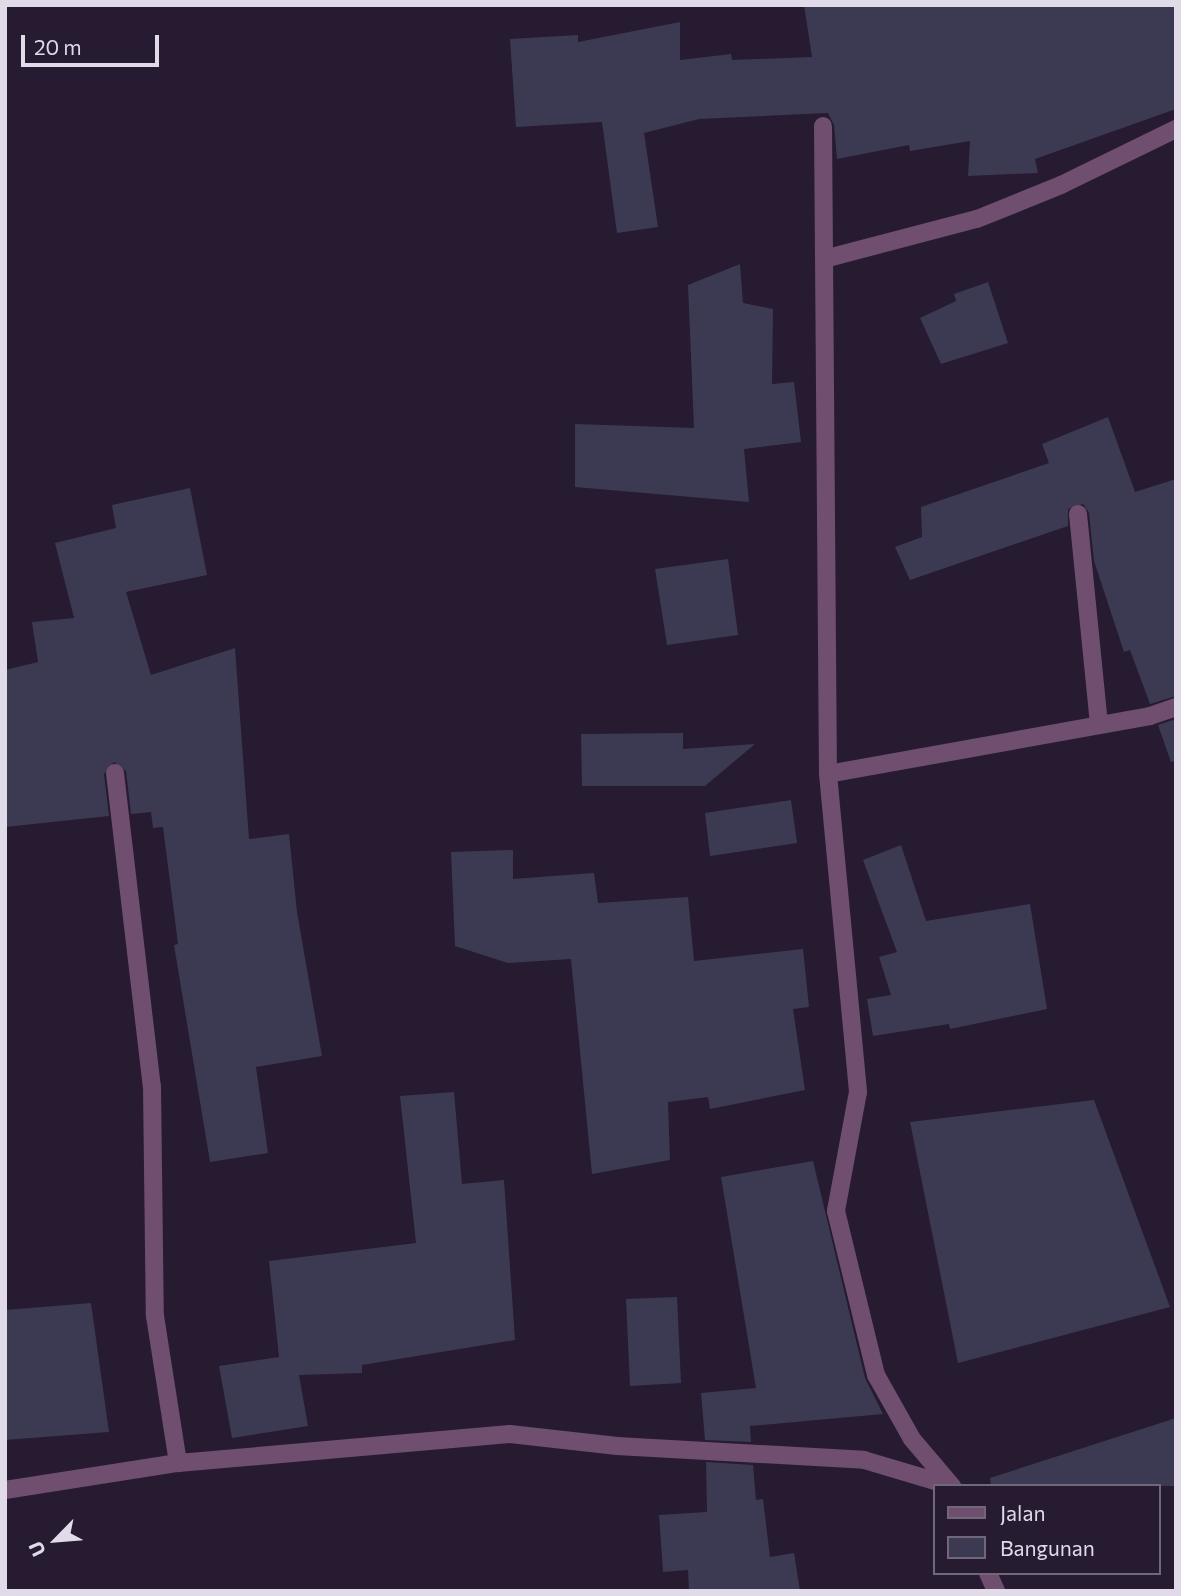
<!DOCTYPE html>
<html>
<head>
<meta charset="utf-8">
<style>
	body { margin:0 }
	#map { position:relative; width:1181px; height:1596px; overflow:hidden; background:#261b31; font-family:Commissioner,sans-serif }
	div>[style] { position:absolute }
	.building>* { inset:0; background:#3b3a52 }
	.street>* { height:18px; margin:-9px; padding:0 9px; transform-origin:9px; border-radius:9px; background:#6f4e70 }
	span { translate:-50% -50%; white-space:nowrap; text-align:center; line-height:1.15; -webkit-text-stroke:5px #261b31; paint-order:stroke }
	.frame { position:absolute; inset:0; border:7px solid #e0dae9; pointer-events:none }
	.legend { position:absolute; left:933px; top:1484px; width:228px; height:91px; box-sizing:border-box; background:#261b31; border:2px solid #70677b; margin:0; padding:9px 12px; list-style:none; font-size:21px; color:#e0dae9 }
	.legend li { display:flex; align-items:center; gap:14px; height:35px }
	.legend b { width:35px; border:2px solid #70677b }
	.north { position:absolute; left:21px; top:1505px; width:70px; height:70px; -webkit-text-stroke:5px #261b31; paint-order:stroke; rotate:245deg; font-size:19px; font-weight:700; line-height:28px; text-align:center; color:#e0dae9 }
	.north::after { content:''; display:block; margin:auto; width:24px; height:32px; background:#e0dae9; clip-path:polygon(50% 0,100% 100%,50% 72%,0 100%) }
	.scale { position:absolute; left:21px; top:35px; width:138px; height:32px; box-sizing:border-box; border:4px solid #e0dae9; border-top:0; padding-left:9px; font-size:21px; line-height:24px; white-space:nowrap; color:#e0dae9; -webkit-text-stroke:5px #261b31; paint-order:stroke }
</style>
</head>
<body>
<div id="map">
	<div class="building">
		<i style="clip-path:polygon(804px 5px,1176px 5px,1176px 109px,1035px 159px,1038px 173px,968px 176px,970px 141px,910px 151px,909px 145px,837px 159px,834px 125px,828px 113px,699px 119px,644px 133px,658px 227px,617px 233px,602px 122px,516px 127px,510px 39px,578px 35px,578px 42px,680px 22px,680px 60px,731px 54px,732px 60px,812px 57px)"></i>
		<i style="clip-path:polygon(740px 264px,743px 303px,773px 309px,772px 384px,794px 382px,801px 442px,744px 449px,749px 502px,575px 487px,575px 424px,694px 428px,688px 285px)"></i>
		<i style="clip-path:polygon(988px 282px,1008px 343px,941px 364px,920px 318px,956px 301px,954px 294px)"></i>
		<i style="clip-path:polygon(1108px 417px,1135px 492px,1176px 479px,1176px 696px,1150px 704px,1130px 650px,1124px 652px,1094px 561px,1089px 513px,1083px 504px,1068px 509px,1068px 526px,910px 580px,895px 547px,922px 537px,921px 507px,1049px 463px,1042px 444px)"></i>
		<i style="clip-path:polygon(190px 488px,207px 575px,126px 592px,151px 675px,235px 648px,249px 839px,289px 834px,297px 912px,322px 1056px,256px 1067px,268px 1153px,210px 1162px,174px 945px,178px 944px,163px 827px,153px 828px,151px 812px,131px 814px,126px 771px,114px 762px,104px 774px,109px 816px,5px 827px,5px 670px,38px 662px,32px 622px,74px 618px,55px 543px,116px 528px,112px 505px)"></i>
		<i style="clip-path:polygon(728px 559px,738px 635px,667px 645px,655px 569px)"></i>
		<i style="clip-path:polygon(1176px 719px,1176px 761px,1171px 762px,1158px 725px)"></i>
		<i style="clip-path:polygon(683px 733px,683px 749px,755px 744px,705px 786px,582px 786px,581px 734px)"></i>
		<i style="clip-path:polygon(791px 800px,797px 843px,710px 856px,705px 813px)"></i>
		<i style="clip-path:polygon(901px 845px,926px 921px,1030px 904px,1047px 1009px,950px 1029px,949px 1024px,873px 1036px,867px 999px,891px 995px,879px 957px,897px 952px,863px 860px)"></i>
		<i style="clip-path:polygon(513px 850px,513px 879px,594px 873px,598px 903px,688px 897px,694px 961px,803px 949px,809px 1007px,793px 1009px,805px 1090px,710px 1109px,708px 1097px,668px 1102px,670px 1160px,592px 1174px,571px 959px,508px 963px,455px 946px,451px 852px)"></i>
		<i style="clip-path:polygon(454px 1092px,462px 1184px,504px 1180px,515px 1340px,362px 1365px,362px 1373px,299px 1375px,308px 1426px,232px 1438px,219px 1366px,279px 1357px,269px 1261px,416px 1243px,400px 1096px)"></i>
		<i style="clip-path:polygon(1094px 1100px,1170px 1307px,958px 1363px,910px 1122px)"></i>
		<i style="clip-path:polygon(813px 1161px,865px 1378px,883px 1414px,750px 1426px,751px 1442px,705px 1440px,701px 1393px,756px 1388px,721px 1177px)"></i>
		<i style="clip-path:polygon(677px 1297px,681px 1383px,630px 1386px,626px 1299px)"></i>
		<i style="clip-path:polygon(91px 1303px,109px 1432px,5px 1440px,5px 1310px)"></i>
		<i style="clip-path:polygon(1176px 1418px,1176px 1486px,991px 1486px,990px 1478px)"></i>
		<i style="clip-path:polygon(706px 1462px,753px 1465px,756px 1500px,763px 1499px,770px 1557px,794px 1553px,800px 1591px,689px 1591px,688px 1570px,663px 1572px,659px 1515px,707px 1512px)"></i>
	</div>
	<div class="street">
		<i style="left:823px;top:126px;width:648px;rotate:89.56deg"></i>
		<i style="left:828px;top:774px;width:319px;rotate:84.6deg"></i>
		<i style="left:858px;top:1092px;width:121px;rotate:100.5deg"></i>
		<i style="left:836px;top:1211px;width:169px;rotate:76.3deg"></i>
		<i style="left:876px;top:1375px;width:73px;rotate:60.6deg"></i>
		<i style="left:912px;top:1439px;width:62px;rotate:49.6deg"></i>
		<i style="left:824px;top:259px;width:158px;rotate:-14.7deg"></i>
		<i style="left:977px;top:219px;width:91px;rotate:-22deg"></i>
		<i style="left:1061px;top:185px;width:128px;rotate:-26deg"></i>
		<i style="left:1078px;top:514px;width:212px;rotate:84.3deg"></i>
		<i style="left:115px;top:773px;width:315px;rotate:83.3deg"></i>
		<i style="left:152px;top:1086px;width:230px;rotate:89.3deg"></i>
		<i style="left:155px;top:1316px;width:149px;rotate:81.1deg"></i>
		<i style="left:828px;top:774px;width:327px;rotate:-10.2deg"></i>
		<i style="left:1150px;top:716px;width:28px;rotate:-19deg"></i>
		<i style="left:5px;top:1490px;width:175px;rotate:-8.9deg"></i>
		<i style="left:178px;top:1463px;width:333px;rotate:-5deg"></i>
		<i style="left:510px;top:1434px;width:108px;rotate:6.4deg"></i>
		<i style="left:617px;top:1446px;width:247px;rotate:3.2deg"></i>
		<i style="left:864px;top:1460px;width:91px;rotate:16.6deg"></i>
		<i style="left:988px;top:1573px;width:20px;rotate:66deg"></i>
	</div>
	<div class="frame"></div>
	<ul class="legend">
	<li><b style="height:9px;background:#6f4e70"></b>Jalan</li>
	<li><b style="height:19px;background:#3b3a52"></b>Bangunan</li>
	</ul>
	<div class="north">U</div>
	<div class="scale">20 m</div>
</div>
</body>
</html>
